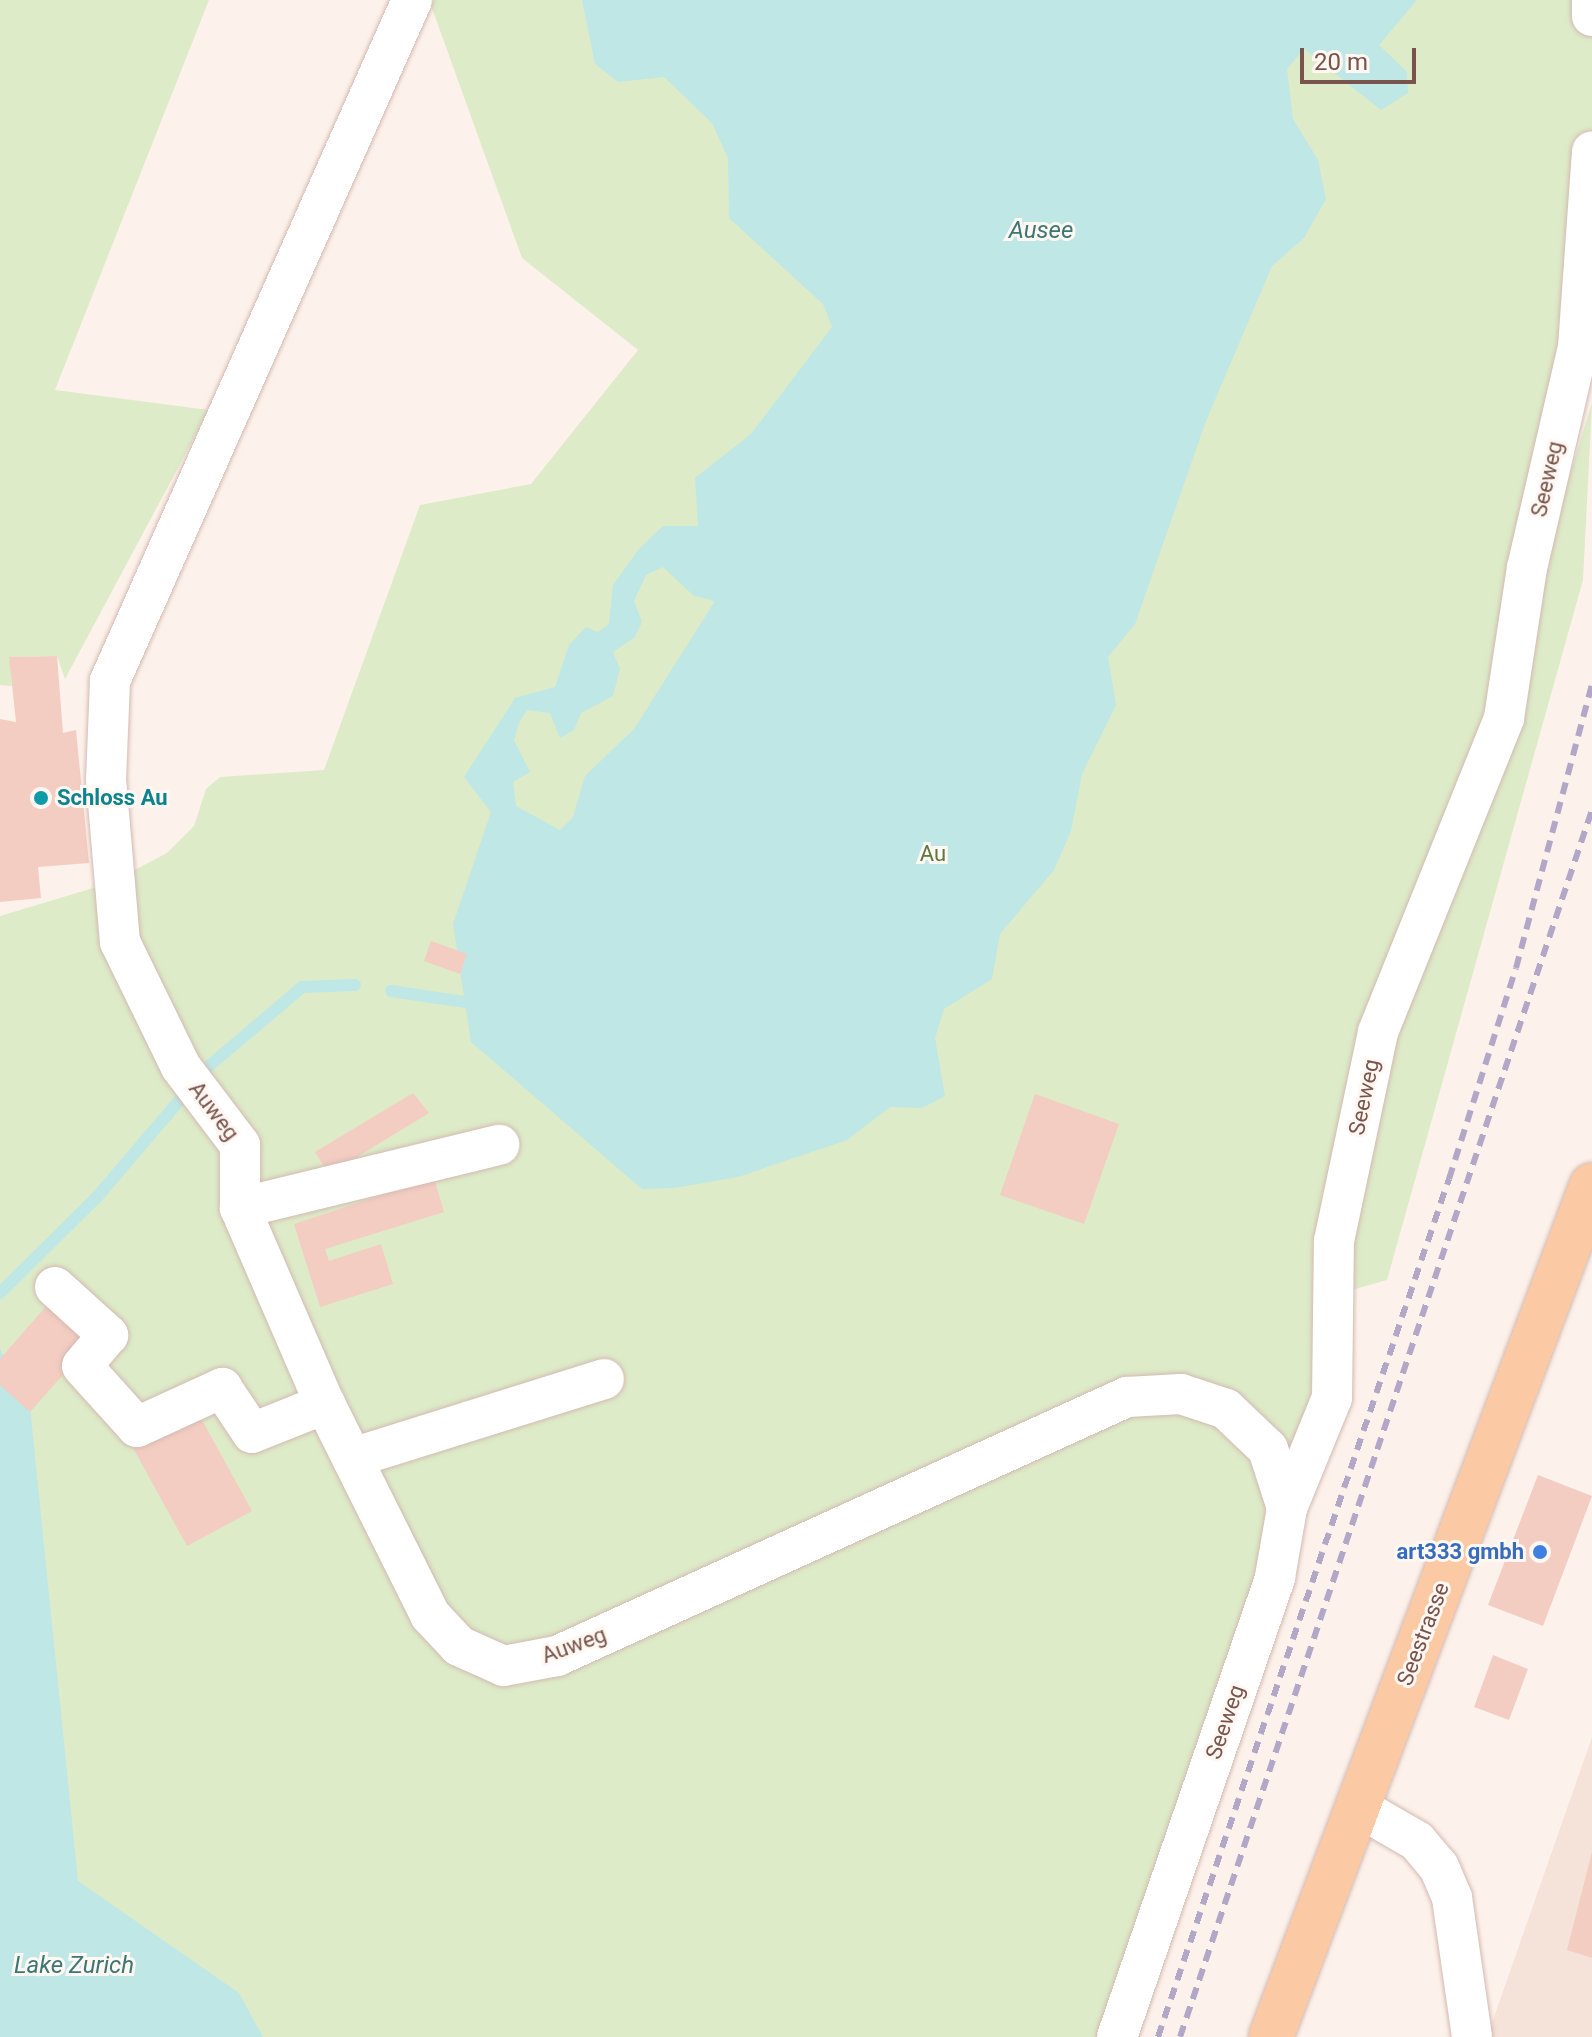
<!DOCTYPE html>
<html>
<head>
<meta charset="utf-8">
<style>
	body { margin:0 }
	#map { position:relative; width:1592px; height:2037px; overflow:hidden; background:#fdf2eb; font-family:Roboto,sans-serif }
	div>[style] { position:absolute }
	.residential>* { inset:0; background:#f5e3d9 }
	.green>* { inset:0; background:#ddebc8 }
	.water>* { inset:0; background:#bee7e6 }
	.stream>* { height:12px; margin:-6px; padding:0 6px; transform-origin:6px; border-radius:6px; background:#bee7e6 }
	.building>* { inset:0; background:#f3ccc2 }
	.roads { filter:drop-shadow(0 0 2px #d3bab2) drop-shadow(0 0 2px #d3bab2) }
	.minor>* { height:40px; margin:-20px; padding:0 20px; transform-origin:20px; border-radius:20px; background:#fff }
	.major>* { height:44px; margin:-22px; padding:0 22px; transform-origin:22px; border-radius:22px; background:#fbcaa4 }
	.rail>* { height:6px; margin-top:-3px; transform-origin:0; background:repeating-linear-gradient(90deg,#b3a7c8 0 12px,transparent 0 20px) }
	.dots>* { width:22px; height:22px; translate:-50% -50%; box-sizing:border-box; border:4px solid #fff7f2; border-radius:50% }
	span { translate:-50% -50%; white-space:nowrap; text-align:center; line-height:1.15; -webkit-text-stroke:6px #fff7f2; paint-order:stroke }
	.street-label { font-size:22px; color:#79544d }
	.culture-label { font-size:22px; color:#0d838f; font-weight:700 }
	.left { translate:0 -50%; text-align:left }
	.park-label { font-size:22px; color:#5c7941 }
	.shop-label { font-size:22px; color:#366cbe; font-weight:700 }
	.right { translate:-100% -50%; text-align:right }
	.water-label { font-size:24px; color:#3c7675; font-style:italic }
	.scale { position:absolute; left:1300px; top:48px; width:116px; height:36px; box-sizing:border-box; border:4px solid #79544d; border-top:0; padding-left:10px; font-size:24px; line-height:28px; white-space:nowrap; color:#79544d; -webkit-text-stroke:6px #fff7f2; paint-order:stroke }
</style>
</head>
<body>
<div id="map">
	<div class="residential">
		<i style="clip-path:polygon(1592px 1737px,1592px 2037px,1487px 2037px)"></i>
	</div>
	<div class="green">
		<i style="clip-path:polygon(0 0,209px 0,55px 390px,209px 410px,65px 679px,57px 656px,10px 657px,12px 686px,0 685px)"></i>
		<i style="clip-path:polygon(429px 0,1592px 0,1592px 313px,1539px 574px,1592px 403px,1583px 580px,1387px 1280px,1341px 1293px,1117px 2037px,0 2037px,0 916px,110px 883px,167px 853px,194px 826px,206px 789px,220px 777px,324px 770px,420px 505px,531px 484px,638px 350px,522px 258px)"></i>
	</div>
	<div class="water">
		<i style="clip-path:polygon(evenodd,582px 0,1417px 0,1379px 45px,1407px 72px,1408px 93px,1381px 110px,1304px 49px,1287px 69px,1293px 119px,1318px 160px,1326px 199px,1304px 238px,1272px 266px,1206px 421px,1135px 624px,1108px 657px,1116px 705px,1082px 774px,1071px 831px,1054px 870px,1000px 934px,992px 979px,944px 1009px,935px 1038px,945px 1096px,922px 1108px,890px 1107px,847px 1140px,738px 1177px,674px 1188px,642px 1189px,471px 1042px,453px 924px,491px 812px,464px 777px,515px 698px,555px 687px,569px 645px,586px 627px,598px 632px,609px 624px,613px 585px,639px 549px,663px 526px,698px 526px,695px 478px,751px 434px,832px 327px,823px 304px,729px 218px,728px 158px,712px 123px,664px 77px,618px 82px,595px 64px,582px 0,663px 567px,694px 596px,715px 601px,634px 729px,585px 776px,573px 817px,560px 830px,516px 806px,513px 782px,530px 772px,514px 740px,519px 723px,527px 710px,550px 713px,560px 738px,574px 730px,581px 713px,613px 696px,620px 669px,613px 652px,635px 637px,642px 622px,634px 601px,646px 575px,663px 567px)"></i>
		<i style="clip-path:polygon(0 1349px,30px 1407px,78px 1881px,239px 1993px,263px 2037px,0 2037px)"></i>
	</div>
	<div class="stream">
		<i style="left:391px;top:991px;width:75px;rotate:8.5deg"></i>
		<i style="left:0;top:1293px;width:136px;rotate:-44.7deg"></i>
		<i style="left:97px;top:1197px;width:172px;rotate:-49.5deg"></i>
		<i style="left:209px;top:1066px;width:122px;rotate:-40.3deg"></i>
		<i style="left:302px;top:987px;width:53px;rotate:-2.2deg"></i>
	</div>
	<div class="building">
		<i style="clip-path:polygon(57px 656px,63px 733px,76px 730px,89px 863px,38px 867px,41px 898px,0 902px,0 719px,16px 722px,9px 657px)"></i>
		<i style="clip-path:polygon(431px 941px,467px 954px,460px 974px,424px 961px)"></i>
		<i style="clip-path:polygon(413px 1093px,429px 1113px,329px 1174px,315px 1152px)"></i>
		<i style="clip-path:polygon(1035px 1094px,1119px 1124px,1084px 1224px,1000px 1195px)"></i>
		<i style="clip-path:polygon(434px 1178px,444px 1212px,325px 1249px,329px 1261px,381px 1244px,393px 1284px,320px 1307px,294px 1224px)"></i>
		<i style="clip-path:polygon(56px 1295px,99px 1334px,30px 1412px,0 1385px,0 1359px)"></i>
		<i style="clip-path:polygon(197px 1411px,252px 1511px,187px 1546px,132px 1446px)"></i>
		<i style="clip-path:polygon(1538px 1475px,1592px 1496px,1543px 1626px,1488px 1605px)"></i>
		<i style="clip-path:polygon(1493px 1655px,1528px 1669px,1509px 1720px,1474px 1707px)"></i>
		<i style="clip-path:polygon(1592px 1852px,1592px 1958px,1567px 1950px)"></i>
	</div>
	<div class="roads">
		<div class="minor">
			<i style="left:412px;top:0;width:745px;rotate:113.92deg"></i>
			<i style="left:110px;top:681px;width:98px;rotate:92.3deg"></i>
			<i style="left:106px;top:779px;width:164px;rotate:85.1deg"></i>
			<i style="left:120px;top:942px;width:139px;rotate:64deg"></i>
			<i style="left:181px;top:1067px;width:98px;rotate:52.9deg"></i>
			<i style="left:240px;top:1145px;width:63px;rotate:90deg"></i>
			<i style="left:240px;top:1208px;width:214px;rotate:66.6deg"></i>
			<i style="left:325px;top:1404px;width:236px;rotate:63.5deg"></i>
			<i style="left:430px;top:1615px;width:42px;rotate:46.9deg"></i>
			<i style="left:459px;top:1646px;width:49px;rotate:24deg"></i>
			<i style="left:504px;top:1666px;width:54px;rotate:-10.7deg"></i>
			<i style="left:557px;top:1656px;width:626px;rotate:-24.44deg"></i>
			<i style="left:1127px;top:1397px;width:54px;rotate:-3.2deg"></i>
			<i style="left:1181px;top:1394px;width:47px;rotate:18.4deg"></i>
			<i style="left:1226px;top:1409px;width:58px;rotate:43.6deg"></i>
			<i style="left:1268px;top:1449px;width:62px;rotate:72.1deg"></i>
			<i style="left:1592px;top:0;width:16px;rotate:90deg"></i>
			<i style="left:240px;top:1208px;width:267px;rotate:-13.7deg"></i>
			<i style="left:55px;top:1287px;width:72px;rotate:42.2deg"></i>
			<i style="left:108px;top:1335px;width:40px;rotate:130deg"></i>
			<i style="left:82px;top:1366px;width:82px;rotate:48deg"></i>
			<i style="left:137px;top:1427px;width:94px;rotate:-24.6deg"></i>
			<i style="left:222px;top:1388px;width:54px;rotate:56.3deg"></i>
			<i style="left:252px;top:1433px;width:79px;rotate:-21.7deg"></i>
			<i style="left:352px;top:1458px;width:264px;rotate:-17.4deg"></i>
			<i style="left:1358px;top:1807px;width:68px;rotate:30deg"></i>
			<i style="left:1417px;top:1841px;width:34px;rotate:50deg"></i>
			<i style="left:1439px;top:1867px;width:34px;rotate:67deg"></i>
			<i style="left:1452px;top:1898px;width:140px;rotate:81.8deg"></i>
			<i style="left:1117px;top:2037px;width:486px;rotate:-71deg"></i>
			<i style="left:1275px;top:1577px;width:70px;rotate:-80.1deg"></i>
			<i style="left:1287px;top:1508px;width:119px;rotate:-67.8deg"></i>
			<i style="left:1332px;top:1398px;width:157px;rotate:-89.3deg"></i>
			<i style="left:1334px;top:1241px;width:214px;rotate:-78.1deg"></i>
			<i style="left:1378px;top:1032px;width:338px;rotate:-68.1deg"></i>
			<i style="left:1504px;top:718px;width:152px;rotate:-81.3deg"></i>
			<i style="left:1527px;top:568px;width:227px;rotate:-77deg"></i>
			<i style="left:1578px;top:347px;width:196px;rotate:-85.9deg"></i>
		</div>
		<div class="major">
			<i style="left:1271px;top:2037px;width:910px;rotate:-69.36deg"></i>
		</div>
	</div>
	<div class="rail">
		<i style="left:1158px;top:2037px;width:906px;rotate:-71.27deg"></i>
		<i style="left:1449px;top:1179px;width:221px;rotate:-72.4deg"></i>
		<i style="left:1516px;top:968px;width:294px;rotate:-75deg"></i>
		<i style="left:1180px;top:2037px;width:1294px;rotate:-71.44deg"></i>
	</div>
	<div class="dots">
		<i style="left:41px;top:798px;background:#0f9aa8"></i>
		<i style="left:1540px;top:1552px;background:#3f7fe0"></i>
	</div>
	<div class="street-label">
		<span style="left:1547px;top:479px;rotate:-77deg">Seeweg</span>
		<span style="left:1364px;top:1097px;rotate:-78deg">Seeweg</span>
		<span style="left:214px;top:1111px;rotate:53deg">Auweg</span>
		<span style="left:1423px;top:1634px;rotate:-69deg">Seestrasse</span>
		<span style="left:574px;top:1645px;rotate:-20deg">Auweg</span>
		<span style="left:1225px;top:1722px;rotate:-71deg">Seeweg</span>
	</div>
	<div class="culture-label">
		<span class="left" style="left:57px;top:798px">Schloss Au</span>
	</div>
	<div class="park-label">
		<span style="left:933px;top:854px">Au</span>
	</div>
	<div class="shop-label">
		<span class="right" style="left:1524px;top:1552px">art333 gmbh</span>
	</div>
	<div class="water-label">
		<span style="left:1041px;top:231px">Ausee</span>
		<span style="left:74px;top:1966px">Lake Zurich</span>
	</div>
	<div class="scale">20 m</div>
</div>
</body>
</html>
